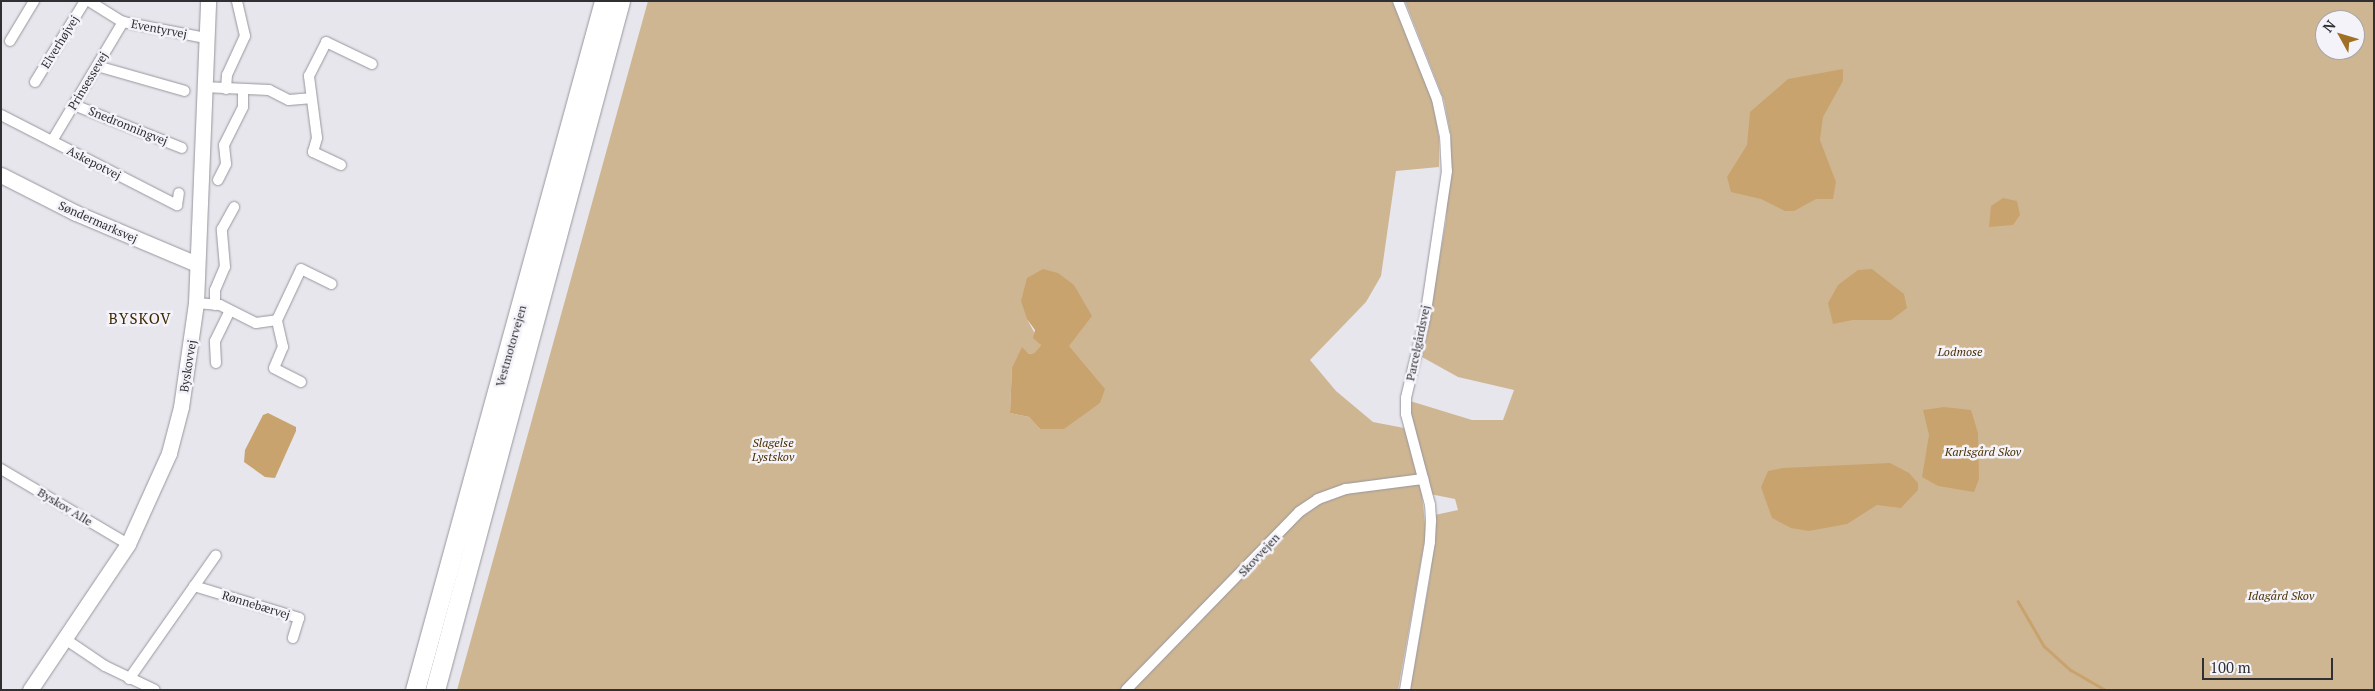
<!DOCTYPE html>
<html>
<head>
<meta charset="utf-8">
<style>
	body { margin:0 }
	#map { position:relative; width:2375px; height:691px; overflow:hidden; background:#e7e6ed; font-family:"PT Serif",serif }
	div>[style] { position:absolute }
	.green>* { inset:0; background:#cfb693 }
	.water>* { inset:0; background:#c9a36d }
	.stream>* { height:2.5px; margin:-1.25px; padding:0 1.25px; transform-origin:1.25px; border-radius:1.25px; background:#c9a36d }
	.roads { filter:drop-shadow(0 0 1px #97969c) drop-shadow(0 0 1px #97969c) }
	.street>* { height:10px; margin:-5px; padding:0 5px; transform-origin:5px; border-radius:5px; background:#fff }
	.secondary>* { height:15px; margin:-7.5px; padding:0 7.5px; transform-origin:7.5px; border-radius:7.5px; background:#fff }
	.highway>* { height:19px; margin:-9.5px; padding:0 9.5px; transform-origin:9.5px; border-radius:9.5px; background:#fff }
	span { translate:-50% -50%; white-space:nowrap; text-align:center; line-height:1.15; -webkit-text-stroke:5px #f4f3fa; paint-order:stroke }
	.street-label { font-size:12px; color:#302f32 }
	.park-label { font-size:12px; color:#4b3103; font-style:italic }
	.quarter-label { font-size:15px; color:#3e2802; letter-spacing:1px }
	.frame { position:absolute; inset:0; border:2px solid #302f32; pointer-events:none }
	.north { position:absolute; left:2315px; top:10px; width:50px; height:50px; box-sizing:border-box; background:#f4f3fa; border:1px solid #a6a5aa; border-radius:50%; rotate:309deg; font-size:14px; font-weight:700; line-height:20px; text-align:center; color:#302f32 }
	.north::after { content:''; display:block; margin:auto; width:18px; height:22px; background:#a07124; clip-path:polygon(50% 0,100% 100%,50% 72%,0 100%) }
	.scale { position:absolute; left:2202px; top:658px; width:131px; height:22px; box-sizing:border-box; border:2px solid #302f32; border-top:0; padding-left:6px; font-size:15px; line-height:18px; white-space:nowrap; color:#302f32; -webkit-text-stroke:4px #f4f3fa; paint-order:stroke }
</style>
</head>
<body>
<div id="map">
	<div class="green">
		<i style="clip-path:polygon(evenodd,648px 1px,1393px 1px,1433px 99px,1439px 138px,1439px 167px,1396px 171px,1381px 276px,1366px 302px,1310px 360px,1336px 391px,1373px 422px,1404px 428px,1413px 455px,1422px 495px,1426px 533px,1398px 690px,457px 690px,648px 1px,1027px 319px,1100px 403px,1040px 429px,1029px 417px,1010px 413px,1012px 367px,1022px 348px,1029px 354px,1034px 353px,1041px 345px,1027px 319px)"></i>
		<i style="clip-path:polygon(evenodd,1405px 1px,2374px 1px,2374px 690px,1410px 690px,1430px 577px,1435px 515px,1458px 510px,1455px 499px,1430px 494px,1412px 427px,1410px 401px,1472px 420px,1503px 420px,1514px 390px,1458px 377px,1422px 357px,1446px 221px,1451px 137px,1444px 100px,1405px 1px,2325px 20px,2355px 20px,2355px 50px,2325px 50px,2325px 20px)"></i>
	</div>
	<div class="water">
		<i style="clip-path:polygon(1843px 69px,1843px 81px,1823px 117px,1820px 140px,1836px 182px,1833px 199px,1816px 199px,1794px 211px,1785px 211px,1761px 199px,1731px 192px,1727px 177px,1747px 145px,1750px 112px,1788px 79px)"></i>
		<i style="clip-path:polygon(2003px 198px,2017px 201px,2020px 215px,2013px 225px,1989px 227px,1991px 206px)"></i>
		<i style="clip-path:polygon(1043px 269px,1058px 273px,1074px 285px,1092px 316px,1069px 346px,1105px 389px,1100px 403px,1064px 429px,1040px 429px,1029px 417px,1010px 413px,1012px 367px,1022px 347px,1029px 354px,1034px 353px,1041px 345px,1033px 338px,1035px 330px,1027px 319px,1021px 301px,1027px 278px)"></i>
		<i style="clip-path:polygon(1872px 269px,1904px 294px,1907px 308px,1891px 320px,1853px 320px,1833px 324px,1828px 303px,1838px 285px,1858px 270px)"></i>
		<i style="clip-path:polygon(1944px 407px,1971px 410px,1978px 433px,1979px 479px,1974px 492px,1938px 486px,1922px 477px,1929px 435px,1923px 410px)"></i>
		<i style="clip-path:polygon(268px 413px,296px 427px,296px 431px,275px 478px,265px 477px,244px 462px,245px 450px,263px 415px)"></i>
		<i style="clip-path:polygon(1890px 463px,1909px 473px,1918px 483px,1918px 490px,1901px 508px,1877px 505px,1847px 524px,1809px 531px,1791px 528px,1772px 518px,1761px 487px,1768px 471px,1783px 468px)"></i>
	</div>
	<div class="stream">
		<i style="left:2018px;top:601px;width:52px;rotate:60deg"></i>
		<i style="left:2044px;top:646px;width:36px;rotate:42deg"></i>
		<i style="left:2071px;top:670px;width:39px;rotate:30deg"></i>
	</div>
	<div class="roads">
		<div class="street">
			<i style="left:89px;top:1px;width:40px;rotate:32deg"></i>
			<i style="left:123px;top:22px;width:84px;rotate:11deg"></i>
			<i style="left:1398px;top:1px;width:105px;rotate:68.3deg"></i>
			<i style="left:1437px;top:99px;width:38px;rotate:78deg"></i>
			<i style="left:1445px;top:136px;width:35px;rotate:87deg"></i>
			<i style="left:1447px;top:171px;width:149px;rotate:98.5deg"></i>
			<i style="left:1425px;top:318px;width:82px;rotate:103.4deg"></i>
			<i style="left:1406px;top:398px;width:16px;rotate:90deg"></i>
			<i style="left:1406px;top:414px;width:94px;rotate:75.2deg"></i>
			<i style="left:1430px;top:505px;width:16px;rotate:86deg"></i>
			<i style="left:1431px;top:521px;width:21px;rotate:93deg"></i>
			<i style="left:1430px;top:542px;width:150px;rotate:99.6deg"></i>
			<i style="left:10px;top:41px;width:47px;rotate:-59deg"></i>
			<i style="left:97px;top:66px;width:91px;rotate:15.9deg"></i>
			<i style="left:35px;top:82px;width:95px;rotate:-58.3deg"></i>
			<i style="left:203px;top:87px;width:66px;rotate:2.6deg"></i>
			<i style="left:269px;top:90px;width:22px;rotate:27deg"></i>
			<i style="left:289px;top:100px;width:21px;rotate:-5deg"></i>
			<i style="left:226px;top:89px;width:14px;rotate:-86deg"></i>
			<i style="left:227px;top:75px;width:43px;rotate:-65.2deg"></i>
			<i style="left:245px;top:36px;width:36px;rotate:-103deg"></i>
			<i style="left:74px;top:105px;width:116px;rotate:21.7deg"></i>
			<i style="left:1px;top:115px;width:198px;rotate:27.1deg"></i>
			<i style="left:177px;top:205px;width:12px;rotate:-81deg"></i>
			<i style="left:52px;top:141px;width:139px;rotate:-59.2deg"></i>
			<i style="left:341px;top:165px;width:31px;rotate:-155deg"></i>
			<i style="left:313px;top:152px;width:15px;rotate:-74deg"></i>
			<i style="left:317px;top:138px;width:63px;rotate:-97.4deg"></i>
			<i style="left:309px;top:76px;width:38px;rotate:-63deg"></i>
			<i style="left:326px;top:42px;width:51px;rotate:25.6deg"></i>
			<i style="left:218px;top:180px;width:18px;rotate:-63deg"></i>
			<i style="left:226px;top:164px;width:19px;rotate:-96deg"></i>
			<i style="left:224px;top:145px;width:42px;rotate:-63.4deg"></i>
			<i style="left:243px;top:107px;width:18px;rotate:-90deg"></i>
			<i style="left:196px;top:303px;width:24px;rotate:5deg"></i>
			<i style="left:220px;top:305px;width:40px;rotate:26.6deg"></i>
			<i style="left:256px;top:323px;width:21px;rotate:-8deg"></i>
			<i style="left:215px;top:305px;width:15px;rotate:-90deg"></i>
			<i style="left:215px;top:290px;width:25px;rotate:-67deg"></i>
			<i style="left:225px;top:267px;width:38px;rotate:-95deg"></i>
			<i style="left:222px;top:229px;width:25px;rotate:-61deg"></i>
			<i style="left:216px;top:363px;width:22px;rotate:-93deg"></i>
			<i style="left:215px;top:341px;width:34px;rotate:-64deg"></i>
			<i style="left:301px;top:382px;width:30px;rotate:-153deg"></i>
			<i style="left:274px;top:368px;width:23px;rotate:-67deg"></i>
			<i style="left:283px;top:347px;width:28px;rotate:-103deg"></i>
			<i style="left:277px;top:320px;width:56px;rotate:-64.8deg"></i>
			<i style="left:301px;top:269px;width:34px;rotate:26deg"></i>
			<i style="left:1px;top:469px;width:147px;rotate:30.6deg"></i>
			<i style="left:194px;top:586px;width:110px;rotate:16.9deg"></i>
			<i style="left:299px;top:618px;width:21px;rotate:107deg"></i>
			<i style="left:65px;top:639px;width:48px;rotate:34deg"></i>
			<i style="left:105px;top:666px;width:55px;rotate:25.6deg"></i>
			<i style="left:129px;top:679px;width:151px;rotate:-54.9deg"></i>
			<i style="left:1126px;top:690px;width:248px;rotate:-45.8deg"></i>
			<i style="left:1299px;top:512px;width:23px;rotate:-34deg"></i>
			<i style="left:1318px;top:499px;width:30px;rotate:-20deg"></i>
			<i style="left:1346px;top:489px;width:78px;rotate:-7.4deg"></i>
		</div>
		<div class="secondary">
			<i style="left:1px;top:175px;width:84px;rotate:26.9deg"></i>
			<i style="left:76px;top:213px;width:131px;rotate:22.9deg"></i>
			<i style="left:30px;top:690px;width:176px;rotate:-56.1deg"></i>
			<i style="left:128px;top:544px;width:100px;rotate:-65.7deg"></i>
			<i style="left:169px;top:453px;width:48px;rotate:-75.4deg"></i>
			<i style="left:181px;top:407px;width:105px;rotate:-81.8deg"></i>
			<i style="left:196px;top:303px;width:302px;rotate:-87.7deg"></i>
		</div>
		<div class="highway">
			<i style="left:415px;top:690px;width:714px;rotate:-74.66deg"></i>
			<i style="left:435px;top:690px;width:713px;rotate:-74.97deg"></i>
		</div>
	</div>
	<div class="street-label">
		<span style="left:159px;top:29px;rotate:11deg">Eventyrvej</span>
		<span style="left:60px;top:42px;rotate:-58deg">Elverhøjvej</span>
		<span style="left:88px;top:81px;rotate:-59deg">Prinsessevej</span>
		<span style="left:128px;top:126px;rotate:22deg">Snedronningvej</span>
		<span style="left:94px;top:163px;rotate:27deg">Askepotvej</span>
		<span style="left:98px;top:222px;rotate:24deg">Søndermarksvej</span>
		<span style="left:1418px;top:343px;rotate:-78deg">Parcelgårdsvej</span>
		<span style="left:511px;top:346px;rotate:-74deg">Vestmotorvejen</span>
		<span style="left:188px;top:366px;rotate:-81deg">Byskovvej</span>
		<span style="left:65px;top:507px;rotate:31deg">Byskov Alle</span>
		<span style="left:1259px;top:555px;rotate:-47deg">Skovvejen</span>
		<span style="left:256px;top:605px;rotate:17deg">Rønnebærvej</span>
	</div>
	<div class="park-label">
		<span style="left:1960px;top:352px">Lodmose</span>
		<span style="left:773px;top:450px">Slagelse<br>Lystskov</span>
		<span style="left:1983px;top:452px">Karlsgård Skov</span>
		<span style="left:2281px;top:596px">Idagård Skov</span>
	</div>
	<div class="quarter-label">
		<span style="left:140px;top:319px">BYSKOV</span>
	</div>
	<div class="frame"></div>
	<div class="north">N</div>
	<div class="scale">100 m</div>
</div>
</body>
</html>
